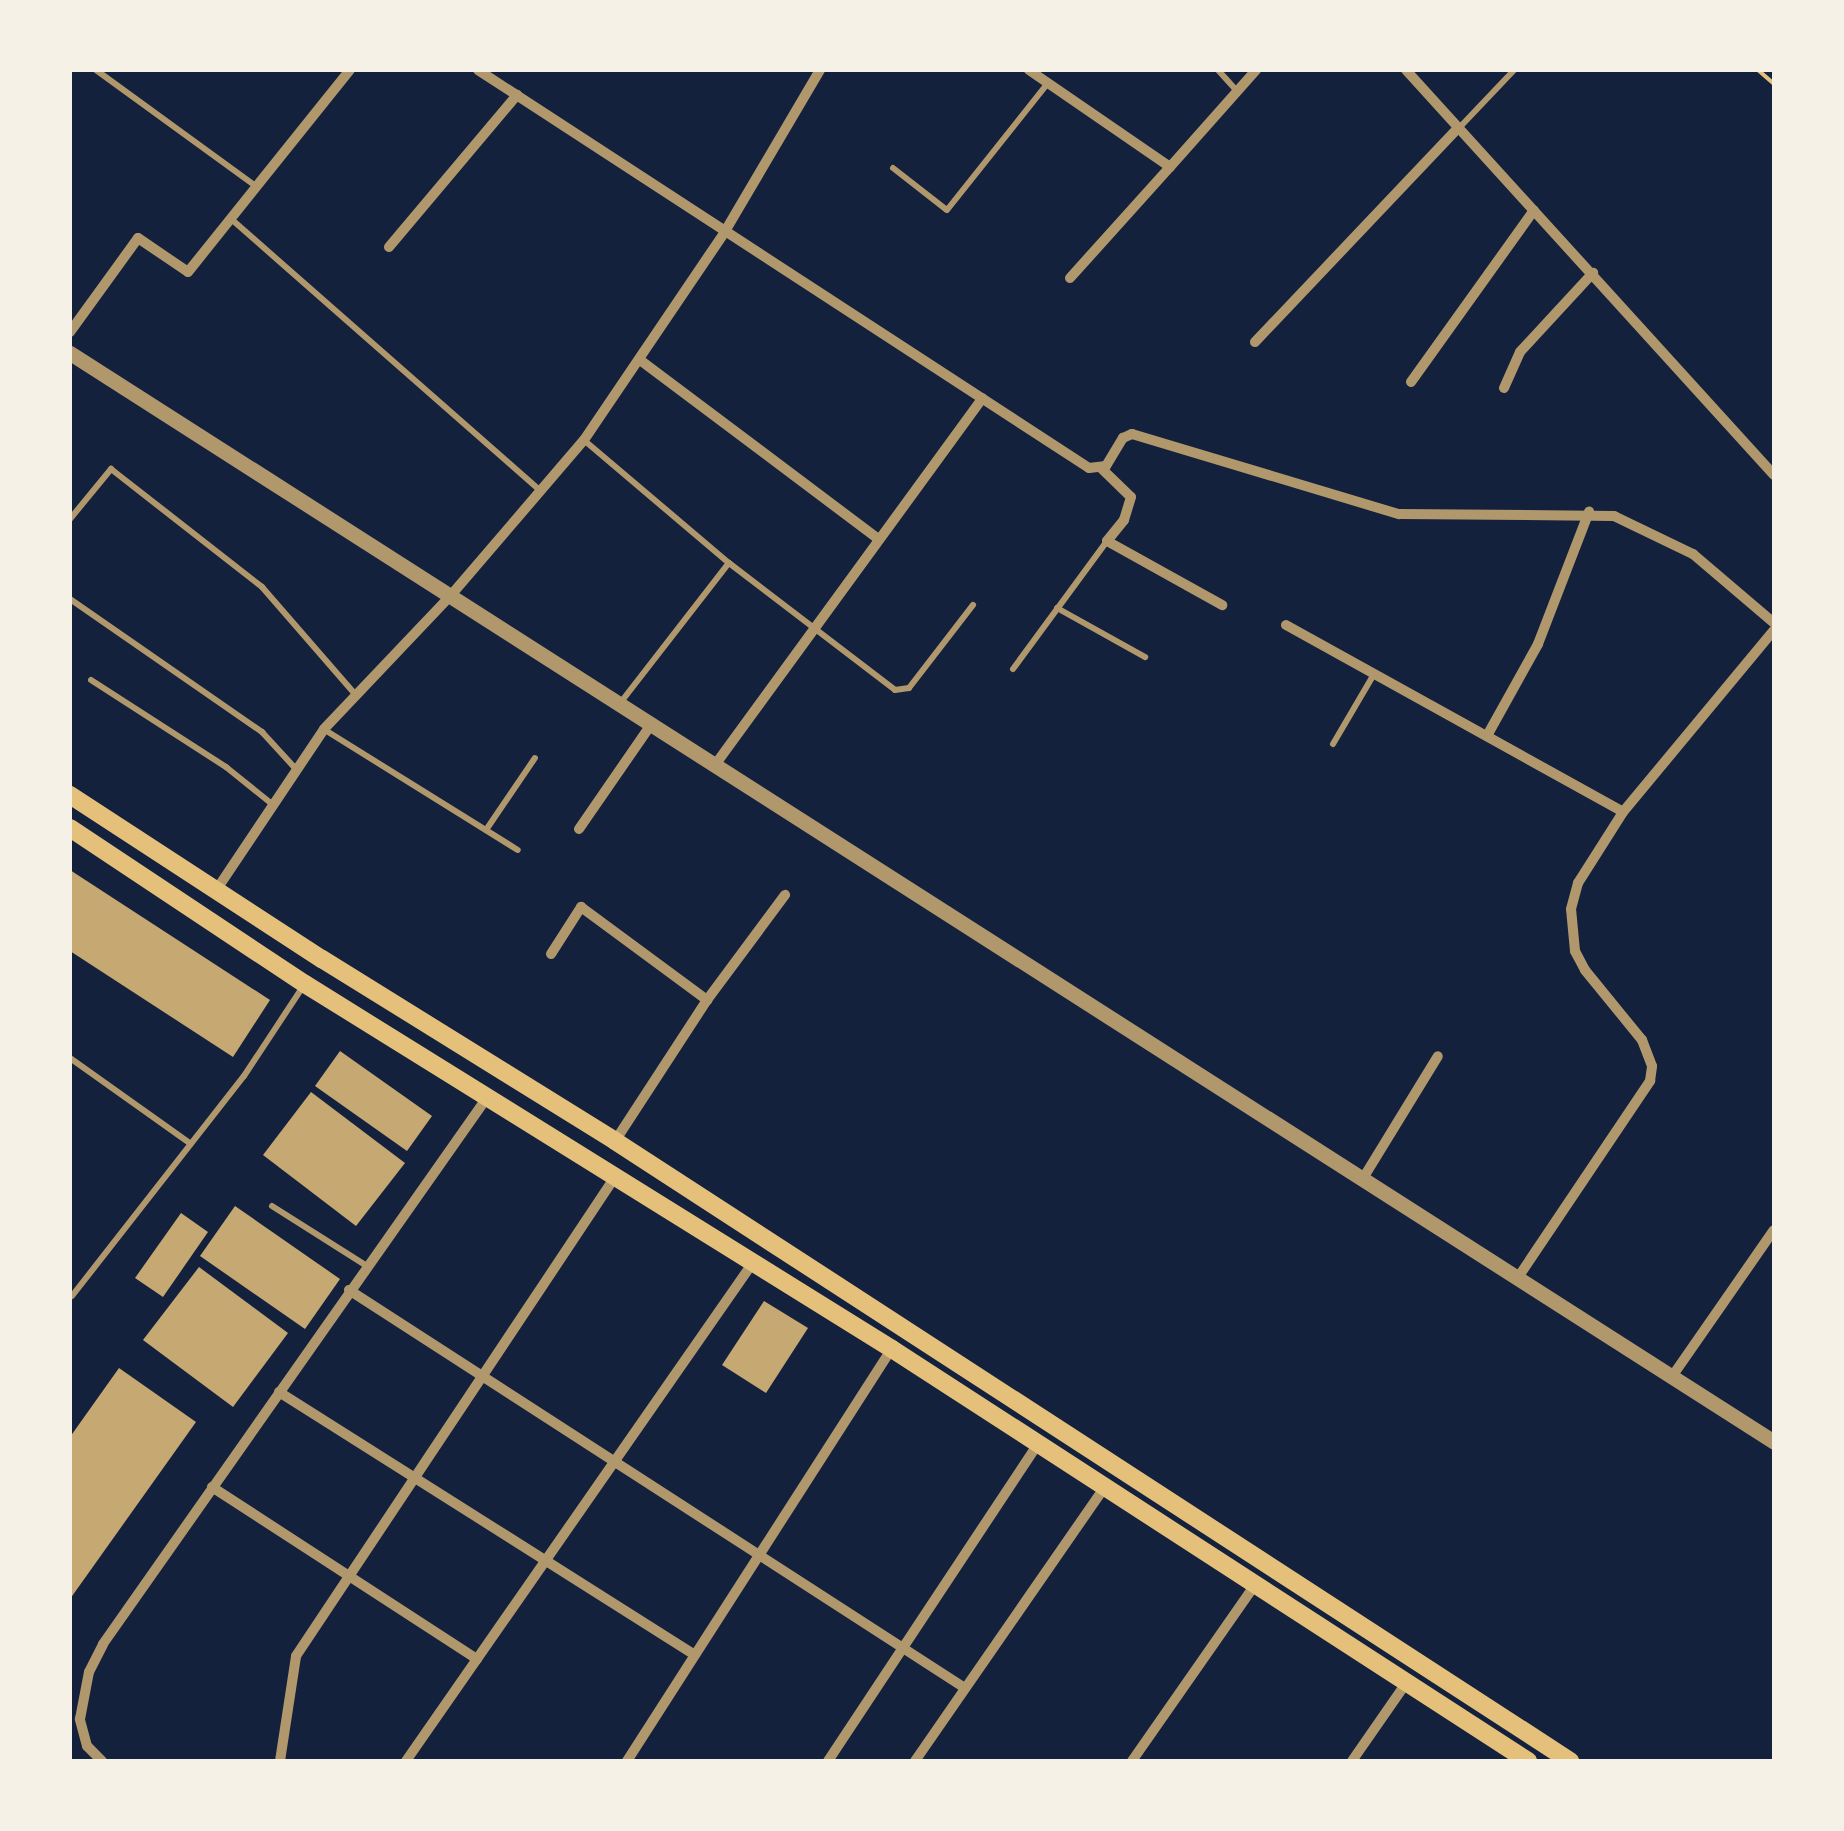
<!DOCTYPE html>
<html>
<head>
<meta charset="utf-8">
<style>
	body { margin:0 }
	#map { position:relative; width:1844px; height:1831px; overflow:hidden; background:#14213d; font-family:Lora,serif }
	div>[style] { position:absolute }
	.building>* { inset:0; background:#c6a872 }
	.path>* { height:4px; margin:-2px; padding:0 2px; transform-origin:2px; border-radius:2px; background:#e5c07b }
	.service>* { height:6px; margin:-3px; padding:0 3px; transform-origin:3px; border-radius:3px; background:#b1986c }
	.minor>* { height:10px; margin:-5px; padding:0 5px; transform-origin:5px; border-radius:5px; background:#b1986c }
	.tertiary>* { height:15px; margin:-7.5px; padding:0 7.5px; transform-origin:7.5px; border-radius:7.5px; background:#b1986c }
	.secondary>* { height:18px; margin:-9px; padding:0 9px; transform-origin:9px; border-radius:9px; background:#e5c07b }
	span { translate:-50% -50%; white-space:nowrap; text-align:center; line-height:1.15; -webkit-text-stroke:8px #f6f1e7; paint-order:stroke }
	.frame { position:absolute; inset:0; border:72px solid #f6f1e7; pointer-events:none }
</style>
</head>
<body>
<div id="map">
	<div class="building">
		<i style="clip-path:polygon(70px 870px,270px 1000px,233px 1057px,70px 951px)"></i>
		<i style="clip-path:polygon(340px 1051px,432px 1116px,407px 1151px,315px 1086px)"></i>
		<i style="clip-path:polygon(311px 1092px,405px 1163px,356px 1226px,263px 1155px)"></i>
		<i style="clip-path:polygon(235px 1206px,340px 1279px,305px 1329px,200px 1256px)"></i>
		<i style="clip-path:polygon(181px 1213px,208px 1232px,163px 1297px,135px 1278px)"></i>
		<i style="clip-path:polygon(199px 1267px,288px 1333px,233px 1407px,143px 1340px)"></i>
		<i style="clip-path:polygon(764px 1301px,808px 1328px,766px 1393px,722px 1365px)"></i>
		<i style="clip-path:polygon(119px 1368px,196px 1422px,70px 1599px,70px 1437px)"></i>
	</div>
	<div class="path">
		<i style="left:1758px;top:70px;width:21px;rotate:41deg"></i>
	</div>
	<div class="service">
		<i style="left:96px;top:70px;width:195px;rotate:36deg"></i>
		<i style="left:1218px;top:70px;width:27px;rotate:48deg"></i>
		<i style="left:1460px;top:127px;width:79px;rotate:-46.5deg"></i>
		<i style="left:893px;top:168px;width:68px;rotate:37.9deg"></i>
		<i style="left:947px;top:210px;width:162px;rotate:-51.5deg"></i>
		<i style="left:230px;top:218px;width:412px;rotate:41.3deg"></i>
		<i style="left:585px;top:441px;width:189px;rotate:40.3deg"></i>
		<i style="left:729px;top:563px;width:209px;rotate:37.4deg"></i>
		<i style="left:895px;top:690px;width:14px;rotate:-8deg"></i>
		<i style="left:909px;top:688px;width:105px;rotate:-52.4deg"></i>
		<i style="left:70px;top:519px;width:65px;rotate:-50.6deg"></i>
		<i style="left:111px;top:469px;width:192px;rotate:38deg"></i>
		<i style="left:262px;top:587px;width:143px;rotate:49deg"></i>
		<i style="left:70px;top:599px;width:234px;rotate:34.7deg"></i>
		<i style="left:262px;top:732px;width:49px;rotate:47.5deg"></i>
		<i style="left:1057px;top:608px;width:101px;rotate:29.1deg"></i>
		<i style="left:1013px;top:669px;width:159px;rotate:-53.7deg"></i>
		<i style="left:91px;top:680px;width:161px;rotate:32.8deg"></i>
		<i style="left:226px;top:767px;width:59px;rotate:38.8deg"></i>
		<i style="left:621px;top:702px;width:176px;rotate:-52.2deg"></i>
		<i style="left:325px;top:730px;width:227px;rotate:31.9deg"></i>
		<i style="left:1333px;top:744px;width:81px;rotate:-59.6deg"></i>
		<i style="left:486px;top:830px;width:87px;rotate:-55.8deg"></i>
		<i style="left:70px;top:1058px;width:148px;rotate:35.4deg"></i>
		<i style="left:272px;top:1206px;width:112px;rotate:32.3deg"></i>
		<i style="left:72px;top:1296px;width:279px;rotate:-52deg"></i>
		<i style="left:244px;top:1076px;width:109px;rotate:-56.6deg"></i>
	</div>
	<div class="minor">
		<i style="left:478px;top:70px;width:729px;rotate:33.08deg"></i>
		<i style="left:1089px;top:468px;width:17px;rotate:-7deg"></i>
		<i style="left:1106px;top:466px;width:33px;rotate:-59deg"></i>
		<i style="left:1123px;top:438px;width:10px;rotate:-24deg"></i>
		<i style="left:1132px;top:434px;width:279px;rotate:16.7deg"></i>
		<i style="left:1399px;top:514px;width:215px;rotate:0.5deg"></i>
		<i style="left:1614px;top:516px;width:88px;rotate:25.7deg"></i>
		<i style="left:1693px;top:554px;width:106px;rotate:40.4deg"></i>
		<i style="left:1029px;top:70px;width:171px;rotate:34.5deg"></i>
		<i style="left:1170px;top:167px;width:130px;rotate:-48.4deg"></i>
		<i style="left:1406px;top:70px;width:547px;rotate:47.74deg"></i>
		<i style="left:389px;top:247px;width:199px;rotate:-49.9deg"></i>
		<i style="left:1070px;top:278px;width:149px;rotate:-48deg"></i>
		<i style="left:70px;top:332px;width:116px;rotate:-54.1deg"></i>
		<i style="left:138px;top:238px;width:60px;rotate:34.2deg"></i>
		<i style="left:188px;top:272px;width:259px;rotate:-51.3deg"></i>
		<i style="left:1255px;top:342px;width:296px;rotate:-46.5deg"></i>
		<i style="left:640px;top:360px;width:296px;rotate:36.9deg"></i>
		<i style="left:1411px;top:382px;width:211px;rotate:-54.4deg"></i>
		<i style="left:1504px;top:388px;width:39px;rotate:-66deg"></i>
		<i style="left:1520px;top:352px;width:108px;rotate:-47.3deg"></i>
		<i style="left:1102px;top:469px;width:40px;rotate:44deg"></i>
		<i style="left:1131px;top:497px;width:24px;rotate:107deg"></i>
		<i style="left:1124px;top:520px;width:27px;rotate:129deg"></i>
		<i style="left:1107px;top:541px;width:132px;rotate:29.1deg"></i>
		<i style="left:1286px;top:625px;width:385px;rotate:29deg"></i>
		<i style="left:1488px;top:734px;width:103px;rotate:-60.9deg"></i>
		<i style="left:1538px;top:644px;width:142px;rotate:-68.9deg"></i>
		<i style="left:715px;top:765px;width:454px;rotate:-53.9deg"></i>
		<i style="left:579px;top:829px;width:129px;rotate:-55.4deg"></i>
		<i style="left:217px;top:889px;width:192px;rotate:-56.2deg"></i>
		<i style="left:324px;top:729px;width:186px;rotate:-46.5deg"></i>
		<i style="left:452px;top:594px;width:203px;rotate:-49.4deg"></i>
		<i style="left:584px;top:440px;width:250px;rotate:-55.9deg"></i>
		<i style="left:724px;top:233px;width:189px;rotate:-59.5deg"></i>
		<i style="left:551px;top:954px;width:56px;rotate:-57.4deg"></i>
		<i style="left:581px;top:907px;width:157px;rotate:36.4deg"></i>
		<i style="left:707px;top:1000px;width:168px;rotate:123.1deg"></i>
		<i style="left:707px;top:1000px;width:131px;rotate:-53.4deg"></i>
		<i style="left:1362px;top:1180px;width:145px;rotate:-58.5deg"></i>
		<i style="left:1517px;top:1279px;width:239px;rotate:-56.1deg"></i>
		<i style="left:1650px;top:1081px;width:15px;rotate:-82deg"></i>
		<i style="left:1652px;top:1066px;width:28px;rotate:-111deg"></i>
		<i style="left:1642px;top:1040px;width:90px;rotate:-129.2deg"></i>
		<i style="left:1585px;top:970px;width:21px;rotate:-118deg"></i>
		<i style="left:1575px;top:951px;width:42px;rotate:-95.4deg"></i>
		<i style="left:1571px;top:909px;width:27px;rotate:-75deg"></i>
		<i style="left:1578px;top:883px;width:84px;rotate:-57.6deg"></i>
		<i style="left:1623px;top:812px;width:236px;rotate:-50.3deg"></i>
		<i style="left:349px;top:1290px;width:733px;rotate:32.87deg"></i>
		<i style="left:1671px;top:1378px;width:180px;rotate:-55.2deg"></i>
		<i style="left:279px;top:1392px;width:492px;rotate:32.3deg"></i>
		<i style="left:212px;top:1487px;width:316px;rotate:33deg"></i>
		<i style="left:102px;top:1761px;width:21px;rotate:-135deg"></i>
		<i style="left:87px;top:1746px;width:28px;rotate:-105deg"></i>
		<i style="left:80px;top:1719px;width:48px;rotate:-79.2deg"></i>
		<i style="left:89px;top:1672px;width:31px;rotate:-63deg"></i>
		<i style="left:103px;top:1644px;width:670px;rotate:-54.91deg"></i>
		<i style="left:280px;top:1761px;width:106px;rotate:-81.3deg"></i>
		<i style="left:296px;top:1656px;width:576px;rotate:-56.34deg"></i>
		<i style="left:406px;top:1761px;width:606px;rotate:-55.16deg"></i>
		<i style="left:627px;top:1761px;width:490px;rotate:-57.3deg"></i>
		<i style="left:828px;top:1761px;width:379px;rotate:-56.5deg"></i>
		<i style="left:915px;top:1761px;width:332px;rotate:-55.3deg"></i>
		<i style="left:1132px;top:1761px;width:213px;rotate:-55.1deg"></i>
		<i style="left:1352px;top:1761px;width:96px;rotate:-55.2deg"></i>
	</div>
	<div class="tertiary">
		<i style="left:70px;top:353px;width:2022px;rotate:32.58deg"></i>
	</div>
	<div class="secondary">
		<i style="left:70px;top:795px;width:301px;rotate:33.1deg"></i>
		<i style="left:322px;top:959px;width:345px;rotate:31.8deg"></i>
		<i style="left:615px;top:1141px;width:1139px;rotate:32.99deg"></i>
		<i style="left:70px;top:828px;width:282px;rotate:33.6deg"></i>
		<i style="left:305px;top:984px;width:691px;rotate:31.87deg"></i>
		<i style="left:892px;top:1349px;width:758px;rotate:32.94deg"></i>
	</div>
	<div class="frame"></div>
</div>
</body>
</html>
